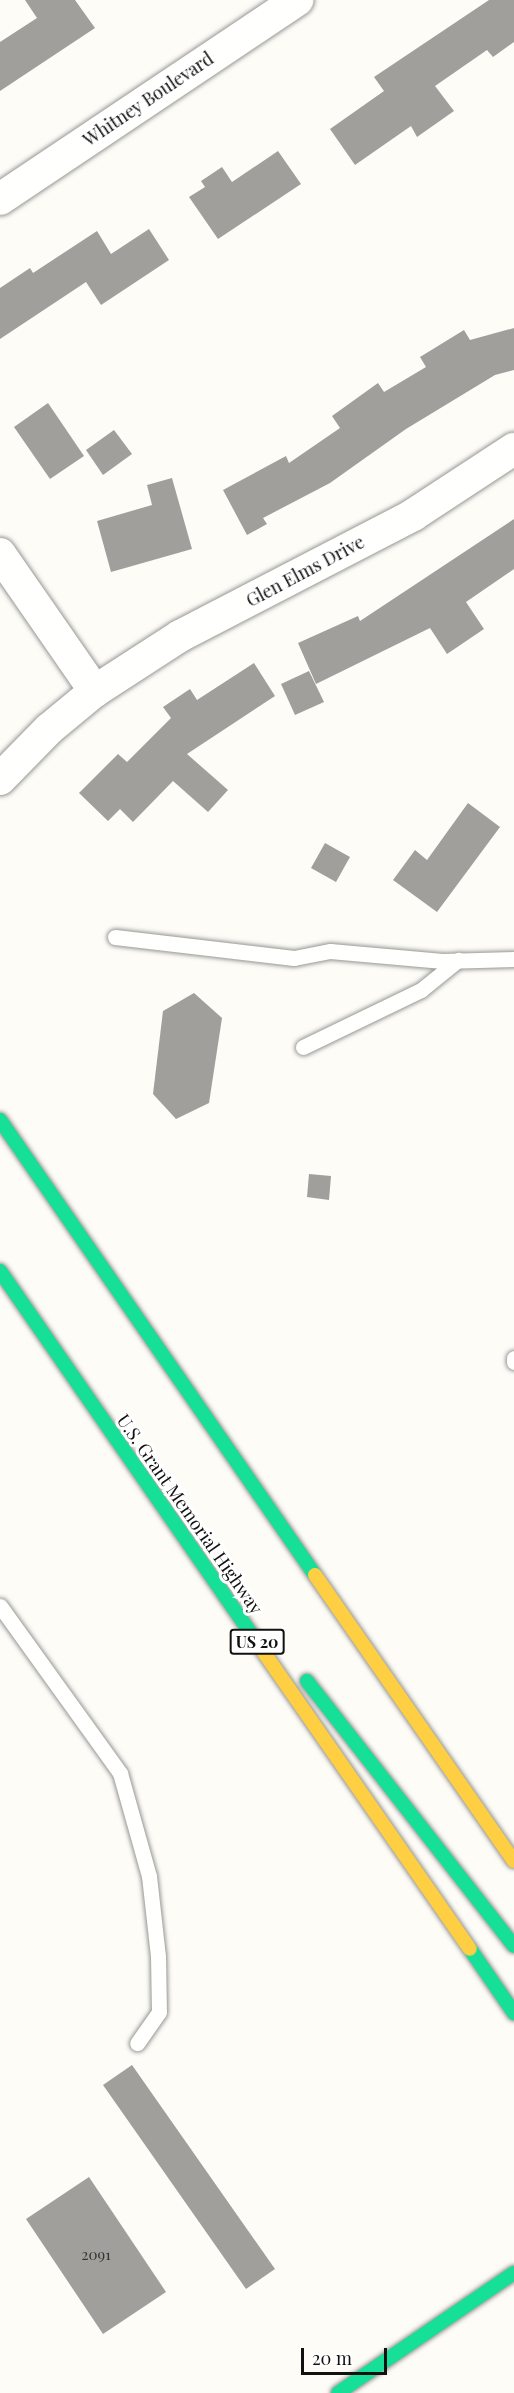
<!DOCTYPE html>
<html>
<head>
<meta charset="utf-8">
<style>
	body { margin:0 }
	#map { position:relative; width:514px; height:2393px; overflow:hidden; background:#fdfcf7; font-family:"Playfair Display",serif }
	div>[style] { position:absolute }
	.building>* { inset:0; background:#a19f9c }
	.roads { filter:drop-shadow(0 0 2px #979795) drop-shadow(0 0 2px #979795) }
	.lane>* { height:15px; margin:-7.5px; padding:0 7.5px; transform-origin:7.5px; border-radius:7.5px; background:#fffffe }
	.street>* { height:32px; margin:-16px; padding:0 16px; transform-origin:16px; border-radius:16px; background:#fffffe }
	.fast>* { height:14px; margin:-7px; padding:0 7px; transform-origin:7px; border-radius:7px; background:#16e098 }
	.slow>* { height:14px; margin:-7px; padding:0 7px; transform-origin:7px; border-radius:7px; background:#ffcf43 }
	span { translate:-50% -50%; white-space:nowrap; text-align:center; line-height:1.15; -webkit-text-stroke:6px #fff; paint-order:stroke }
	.number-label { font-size:15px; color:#353434 }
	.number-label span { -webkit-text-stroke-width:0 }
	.shield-label span { padding:2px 4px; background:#fff; border:2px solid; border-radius:4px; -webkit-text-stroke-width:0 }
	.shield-label { font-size:16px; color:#111; font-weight:700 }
	.street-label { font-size:18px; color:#111 }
	.scale { position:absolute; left:301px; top:2348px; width:86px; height:27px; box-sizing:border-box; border:3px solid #111; border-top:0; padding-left:8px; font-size:18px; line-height:21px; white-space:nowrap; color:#111; -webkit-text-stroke:4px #fff; paint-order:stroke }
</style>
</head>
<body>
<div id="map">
	<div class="building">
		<i style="clip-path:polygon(25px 0,75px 0,95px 28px,0 91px,0 42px,37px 18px)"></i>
		<i style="clip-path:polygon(489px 0,514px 0,514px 42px,493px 57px,487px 50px,435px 86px,454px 111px,417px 137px,411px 126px,355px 165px,330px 129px,384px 91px,374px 77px)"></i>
		<i style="clip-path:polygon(278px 151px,301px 184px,218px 239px,189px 197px,205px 187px,201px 181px,222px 167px,232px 182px)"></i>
		<i style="clip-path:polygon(149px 229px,169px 260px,101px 305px,86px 282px,0 339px,0 288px,30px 268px,33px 273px,97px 231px,111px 254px)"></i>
		<i style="clip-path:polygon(514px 328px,514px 370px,495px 375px,406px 429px,330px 483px,263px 518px,267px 524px,247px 535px,223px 490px,286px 456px,289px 463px,340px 428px,332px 416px,378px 383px,384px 392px,426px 367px,420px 357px,464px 330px,470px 340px)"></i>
		<i style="clip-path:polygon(48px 403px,84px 456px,50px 479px,14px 427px)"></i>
		<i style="clip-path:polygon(114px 430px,132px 454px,103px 475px,86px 450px)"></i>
		<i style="clip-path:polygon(172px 478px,192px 549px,111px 572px,97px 521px,152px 505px,147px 485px)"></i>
		<i style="clip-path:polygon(514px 519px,514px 569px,466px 602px,484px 629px,447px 654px,430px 628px,316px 684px,298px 643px,358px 616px,360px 621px)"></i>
		<i style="clip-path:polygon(254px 663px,275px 696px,187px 754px,228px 790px,208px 812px,173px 781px,133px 822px,120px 809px,108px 821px,79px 793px,118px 754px,127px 762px,171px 718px,163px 707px,190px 689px,197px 700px)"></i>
		<i style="clip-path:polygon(309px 671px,324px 702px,295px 715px,281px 684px)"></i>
		<i style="clip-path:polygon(468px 803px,500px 827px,437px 912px,393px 880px,415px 850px,427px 860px)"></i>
		<i style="clip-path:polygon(325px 843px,350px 857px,336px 882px,311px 868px)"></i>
		<i style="clip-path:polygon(194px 993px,222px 1018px,209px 1103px,176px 1119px,153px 1094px,163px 1011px)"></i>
		<i style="clip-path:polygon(309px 1174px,331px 1176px,329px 1200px,307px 1197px)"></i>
		<i style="clip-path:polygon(132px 2065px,275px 2269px,246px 2289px,103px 2085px)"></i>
		<i style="clip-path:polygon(89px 2177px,166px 2292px,103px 2334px,26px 2219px)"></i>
	</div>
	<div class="roads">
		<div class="lane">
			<i style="left:115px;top:937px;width:180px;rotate:6.7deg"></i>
			<i style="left:294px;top:958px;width:37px;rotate:-11deg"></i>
			<i style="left:330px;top:951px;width:113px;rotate:5.1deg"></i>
			<i style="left:443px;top:961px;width:71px;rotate:-1.6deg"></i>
			<i style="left:303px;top:1047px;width:131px;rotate:-25.8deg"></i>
			<i style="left:421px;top:990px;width:48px;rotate:-39deg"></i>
			<i style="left:514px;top:1358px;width:4px;rotate:90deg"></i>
			<i style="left:0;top:1606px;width:206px;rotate:54.3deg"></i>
			<i style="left:120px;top:1773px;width:107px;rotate:74.3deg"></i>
			<i style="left:149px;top:1876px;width:81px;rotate:83.6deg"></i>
			<i style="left:158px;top:1956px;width:56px;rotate:89deg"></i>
			<i style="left:159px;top:2012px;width:38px;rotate:125deg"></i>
		</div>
		<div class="street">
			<i style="left:0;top:199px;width:358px;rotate:-33.8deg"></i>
			<i style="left:0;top:554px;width:167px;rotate:55.3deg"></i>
			<i style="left:0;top:779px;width:70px;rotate:-45.6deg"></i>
			<i style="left:49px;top:729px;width:60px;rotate:-39.6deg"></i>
			<i style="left:95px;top:691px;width:101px;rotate:-32.9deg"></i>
			<i style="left:180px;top:636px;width:263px;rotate:-27.4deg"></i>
			<i style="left:413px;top:515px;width:121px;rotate:-33.2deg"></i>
		</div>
		<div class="fast">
			<i style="left:0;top:1120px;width:553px;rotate:55.3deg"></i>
			<i style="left:0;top:1271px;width:454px;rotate:55.3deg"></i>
			<i style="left:307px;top:1681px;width:336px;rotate:52deg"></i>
			<i style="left:470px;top:1949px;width:78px;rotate:55.5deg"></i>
			<i style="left:338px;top:2393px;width:213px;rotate:-34.3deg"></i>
		</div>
		<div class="slow">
			<i style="left:315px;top:1575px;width:348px;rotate:55.2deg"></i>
			<i style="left:258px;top:1644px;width:371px;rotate:55.2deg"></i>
		</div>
	</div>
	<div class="number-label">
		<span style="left:96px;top:2255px">2091</span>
	</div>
	<div class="shield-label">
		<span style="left:257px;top:1642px">US 20</span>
	</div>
	<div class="street-label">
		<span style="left:148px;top:99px;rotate:-34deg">Whitney Boulevard</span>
		<span style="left:305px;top:571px;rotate:-28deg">Glen Elms Drive</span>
		<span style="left:190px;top:1514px;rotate:55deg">U.S. Grant Memorial Highway</span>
	</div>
	<div class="scale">20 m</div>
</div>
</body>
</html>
